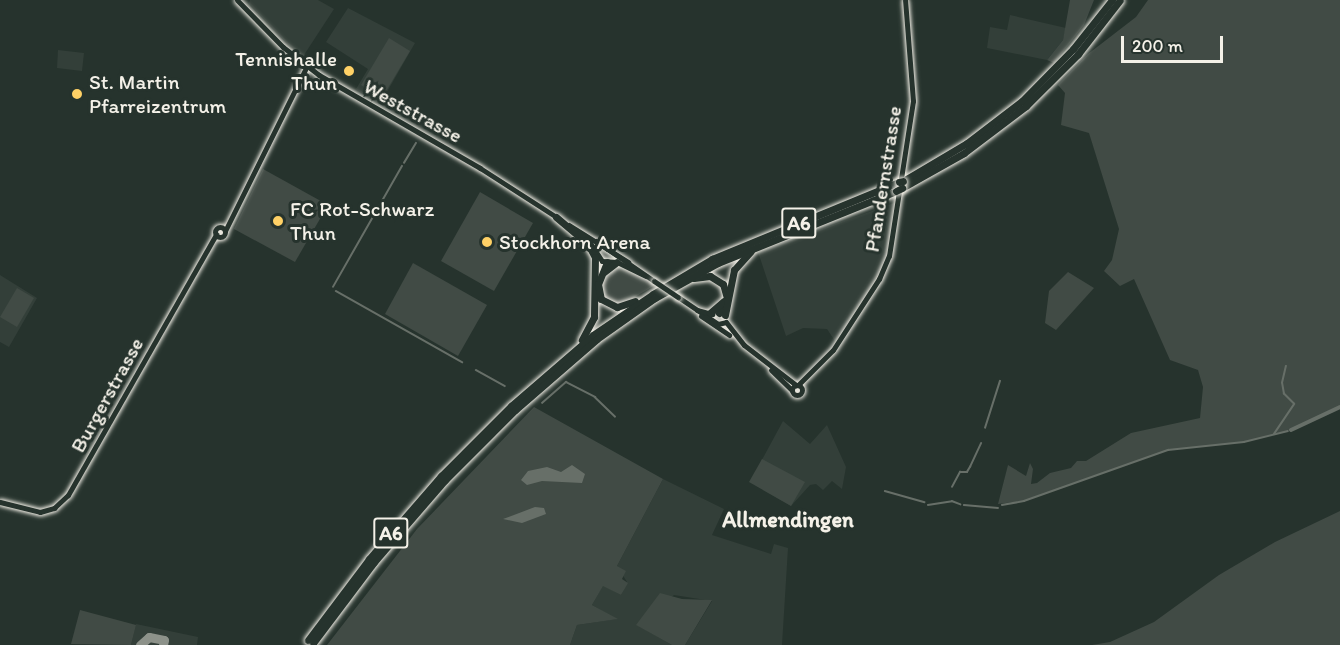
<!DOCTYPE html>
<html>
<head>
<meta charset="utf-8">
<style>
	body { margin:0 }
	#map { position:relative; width:1340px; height:645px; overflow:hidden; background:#26332d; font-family:Itim,sans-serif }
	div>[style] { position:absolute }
	.built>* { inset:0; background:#333f39 }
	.green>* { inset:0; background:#414b45 }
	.water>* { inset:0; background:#676f68 }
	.stream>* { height:1.5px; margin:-0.75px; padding:0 0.75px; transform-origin:0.75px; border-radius:0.75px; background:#676f68 }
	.canal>* { height:4px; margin:-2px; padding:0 2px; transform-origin:2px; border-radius:2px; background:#676f68 }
	.taxiway>* { height:9px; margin:-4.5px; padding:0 4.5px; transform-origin:4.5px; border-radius:4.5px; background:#8d928a }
	.roads { filter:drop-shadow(0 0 2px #f4f1e8) drop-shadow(0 0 2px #f4f1e8) }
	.secondary>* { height:5px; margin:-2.5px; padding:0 2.5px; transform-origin:2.5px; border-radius:2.5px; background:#26332d }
	.secondary>.ring { margin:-2.5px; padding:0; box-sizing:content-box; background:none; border:5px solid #26332d; border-radius:50% }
	.motorway>* { height:7px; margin:-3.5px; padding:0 3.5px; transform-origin:3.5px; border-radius:3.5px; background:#26332d }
	.bridges { filter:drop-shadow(0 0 2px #f4f1e8) drop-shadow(0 0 2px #f4f1e8) }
	.secondary-bridge>* { height:5px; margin:-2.5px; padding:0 2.5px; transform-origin:2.5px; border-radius:2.5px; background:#26332d }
	.motorway-bridge>* { height:7px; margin:-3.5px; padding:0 3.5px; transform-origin:3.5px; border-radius:3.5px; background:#26332d }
	.dots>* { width:16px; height:16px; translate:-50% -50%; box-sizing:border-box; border:3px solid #26332d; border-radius:50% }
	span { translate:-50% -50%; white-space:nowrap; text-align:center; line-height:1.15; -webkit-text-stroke:6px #26332d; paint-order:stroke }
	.shield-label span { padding:2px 4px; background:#26332d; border:2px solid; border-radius:4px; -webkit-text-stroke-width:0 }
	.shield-label { font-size:20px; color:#f4f1e8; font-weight:700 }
	.poi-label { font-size:21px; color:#f4f1e8 }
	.right { translate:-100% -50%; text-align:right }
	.left { translate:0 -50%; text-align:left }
	.street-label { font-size:21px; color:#f4f1e8 }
	.neighbourhood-label { font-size:22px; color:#f4f1e8; font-weight:700 }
	.scale { position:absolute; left:1121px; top:36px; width:102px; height:27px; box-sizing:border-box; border:3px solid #f4f1e8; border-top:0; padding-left:8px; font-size:18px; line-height:21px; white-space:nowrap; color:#f4f1e8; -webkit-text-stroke:4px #26332d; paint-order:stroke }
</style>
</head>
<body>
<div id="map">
	<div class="built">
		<i style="clip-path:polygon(250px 0,318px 0,334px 9px,304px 55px,289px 45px,249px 3px)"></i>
		<i style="clip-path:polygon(348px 8px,415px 43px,380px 104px,356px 89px,368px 69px,326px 42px)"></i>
		<i style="clip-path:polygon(1010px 15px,1066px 28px,1063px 40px,1047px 60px,987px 48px,990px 27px,1007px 30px)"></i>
		<i style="clip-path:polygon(58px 50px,84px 53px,82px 71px,57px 68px)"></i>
		<i style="clip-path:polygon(897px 202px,884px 269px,837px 344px,827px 329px,803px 328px,786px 336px,758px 252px)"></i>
		<i style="clip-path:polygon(0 275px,37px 298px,9px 347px,0 342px)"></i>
		<i style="clip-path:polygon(783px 421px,810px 444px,827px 425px,846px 467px,842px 489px,832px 481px,823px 490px,816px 484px,810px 485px,791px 506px,750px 482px)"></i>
		<i style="clip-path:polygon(663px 479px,724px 509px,712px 535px,771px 554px,774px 544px,788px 548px,782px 645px,685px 645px,712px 601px,674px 595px,637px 625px,672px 645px,570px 645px,577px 625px,616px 619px,592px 605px,603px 585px,621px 595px,627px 582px,617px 566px)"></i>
		<i style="clip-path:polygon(136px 624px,198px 637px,197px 645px,131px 645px)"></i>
	</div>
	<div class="green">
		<i style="clip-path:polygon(1070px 0,1094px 0,1084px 25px,1054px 63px,1047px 60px,1063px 40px)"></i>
		<i style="clip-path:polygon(1148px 0,1340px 0,1340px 407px,1287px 431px,1244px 442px,1168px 450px,1023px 501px,998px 504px,1008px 465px,1026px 476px,1030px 463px,1033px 469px,1031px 484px,1037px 483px,1050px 473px,1071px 468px,1077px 461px,1086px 461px,1131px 433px,1200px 418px,1203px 387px,1198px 370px,1170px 360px,1134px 279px,1120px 286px,1104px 271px,1112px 260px,1119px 229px,1089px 133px,1061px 125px,1065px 93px,1058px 85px,1088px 54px,1136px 17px)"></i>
		<i style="clip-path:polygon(389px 38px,410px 51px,382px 98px,361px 85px)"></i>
		<i style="clip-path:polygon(263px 169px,328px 205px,295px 262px,234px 229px)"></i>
		<i style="clip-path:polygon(480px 192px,533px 223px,494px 291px,441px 261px)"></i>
		<i style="clip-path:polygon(413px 263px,487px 305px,458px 356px,385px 314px)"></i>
		<i style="clip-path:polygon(617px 264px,643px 277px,655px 285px,630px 300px,616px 304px,602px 296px,600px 288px,602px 277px)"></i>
		<i style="clip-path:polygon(1068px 272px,1094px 288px,1056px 330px,1045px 323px,1049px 291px)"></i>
		<i style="clip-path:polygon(17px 288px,34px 298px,17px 327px,0 317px)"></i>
		<i style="clip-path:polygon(534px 407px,663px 479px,617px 566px,626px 571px,622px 579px,628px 583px,621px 595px,603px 586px,592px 605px,618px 619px,577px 625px,570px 645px,327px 645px,417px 529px)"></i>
		<i style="clip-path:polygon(762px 459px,805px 482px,791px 506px,749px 482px)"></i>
		<i style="clip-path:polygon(1340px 511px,1340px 645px,1092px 645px,1110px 642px,1154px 622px,1219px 575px,1275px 542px)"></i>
		<i style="clip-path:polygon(660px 593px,682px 599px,712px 600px,685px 645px,672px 645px,636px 625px)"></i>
		<i style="clip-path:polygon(80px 610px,136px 625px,131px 645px,71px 644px)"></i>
	</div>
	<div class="water">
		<i style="clip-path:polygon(572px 465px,585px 474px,582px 483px,542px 481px,527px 485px,521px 480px,528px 471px,547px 467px,561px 472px)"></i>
		<i style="clip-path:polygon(535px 507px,544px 508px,546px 514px,522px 523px,503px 519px)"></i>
	</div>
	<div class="stream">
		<i style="left:404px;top:163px;width:23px;rotate:-59deg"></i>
		<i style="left:333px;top:287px;width:139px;rotate:-60.3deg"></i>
		<i style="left:336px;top:291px;width:145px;rotate:29.4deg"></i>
		<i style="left:476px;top:370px;width:33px;rotate:29deg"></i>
		<i style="left:542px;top:403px;width:32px;rotate:-41deg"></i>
		<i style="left:566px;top:382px;width:33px;rotate:27deg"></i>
		<i style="left:595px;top:397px;width:28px;rotate:44deg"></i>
		<i style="left:985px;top:428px;width:49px;rotate:-72.3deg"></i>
		<i style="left:1274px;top:434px;width:36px;rotate:-56deg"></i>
		<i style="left:1294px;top:404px;width:14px;rotate:-135deg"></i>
		<i style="left:1284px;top:394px;width:11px;rotate:-100deg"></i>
		<i style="left:1282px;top:383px;width:17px;rotate:-77deg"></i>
		<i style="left:952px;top:487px;width:17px;rotate:-62deg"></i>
		<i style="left:960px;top:472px;width:7px"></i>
		<i style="left:967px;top:472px;width:6px;rotate:-59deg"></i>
		<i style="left:970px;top:467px;width:26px;rotate:-65deg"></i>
		<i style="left:885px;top:491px;width:41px;rotate:15.8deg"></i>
		<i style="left:928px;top:505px;width:24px;rotate:-9deg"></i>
		<i style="left:952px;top:501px;width:9px;rotate:21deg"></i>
		<i style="left:964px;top:505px;width:34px;rotate:5deg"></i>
		<i style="left:1002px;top:505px;width:22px;rotate:-10deg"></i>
		<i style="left:1024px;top:501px;width:153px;rotate:-19.5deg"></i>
		<i style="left:1168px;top:450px;width:76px;rotate:-6deg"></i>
		<i style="left:1244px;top:442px;width:45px;rotate:-14deg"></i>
	</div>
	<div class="canal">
		<i style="left:1291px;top:430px;width:54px;rotate:-25.1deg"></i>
	</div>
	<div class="taxiway">
		<i style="left:140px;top:645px;width:12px;rotate:-42deg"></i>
		<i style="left:149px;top:637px;width:15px;rotate:11deg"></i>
		<i style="left:164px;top:640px;width:5px;rotate:101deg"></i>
	</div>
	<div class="roads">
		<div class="secondary">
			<i style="left:237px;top:0;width:66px;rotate:45.6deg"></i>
			<i style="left:283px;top:47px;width:46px;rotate:37.9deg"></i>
			<i style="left:319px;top:75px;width:186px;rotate:30deg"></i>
			<i style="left:480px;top:168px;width:93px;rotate:32.7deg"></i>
			<i style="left:569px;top:225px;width:70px;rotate:32.1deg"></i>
			<i class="ring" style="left:215px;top:227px;width:5px;height:5px"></i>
			<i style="left:225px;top:231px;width:184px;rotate:-63.6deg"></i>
			<i style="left:587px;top:238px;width:27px;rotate:57deg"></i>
			<i style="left:602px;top:261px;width:15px;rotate:4deg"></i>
			<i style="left:617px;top:262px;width:32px;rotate:26deg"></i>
			<i style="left:596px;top:241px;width:70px;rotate:34.6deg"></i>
			<i style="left:678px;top:297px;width:48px;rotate:34deg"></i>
			<i style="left:718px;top:324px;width:8px;rotate:-14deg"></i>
			<i style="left:697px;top:310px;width:16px;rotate:15deg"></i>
			<i style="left:701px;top:316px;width:34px;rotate:34deg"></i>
			<i style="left:726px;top:322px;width:29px;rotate:52deg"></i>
			<i style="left:744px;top:345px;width:66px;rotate:37.6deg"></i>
			<i style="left:771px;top:370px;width:29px;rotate:44deg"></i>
			<i class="ring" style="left:792px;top:385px;width:5px;height:5px"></i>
			<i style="left:798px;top:385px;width:49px;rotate:-45deg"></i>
			<i style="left:833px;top:350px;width:85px;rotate:-57.1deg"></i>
			<i style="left:879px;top:279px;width:25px;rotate:-67deg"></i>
			<i style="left:889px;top:256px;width:157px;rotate:-81.2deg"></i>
			<i style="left:913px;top:101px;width:101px;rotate:-94.5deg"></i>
			<i style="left:0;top:502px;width:41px;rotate:14deg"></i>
			<i style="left:40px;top:512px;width:15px;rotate:-16deg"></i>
			<i style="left:54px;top:508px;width:19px;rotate:-43deg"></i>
			<i style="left:68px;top:495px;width:300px;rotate:-60.4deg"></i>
		</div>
		<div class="motorway">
			<i style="left:903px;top:181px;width:74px;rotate:-30.7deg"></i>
			<i style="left:967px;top:143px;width:69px;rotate:-37.4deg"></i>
			<i style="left:1022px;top:101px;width:73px;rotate:-45.6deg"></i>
			<i style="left:1073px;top:49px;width:63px;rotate:-51.5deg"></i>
			<i style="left:902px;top:188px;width:71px;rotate:-29.4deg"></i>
			<i style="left:964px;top:153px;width:78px;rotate:-37.2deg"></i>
			<i style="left:1026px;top:106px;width:74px;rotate:-45deg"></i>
			<i style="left:1078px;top:54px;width:68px;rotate:-52.1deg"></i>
			<i style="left:556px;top:217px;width:42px;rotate:40.2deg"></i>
			<i style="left:588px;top:244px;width:15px;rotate:62deg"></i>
			<i style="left:595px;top:257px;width:60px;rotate:91deg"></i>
			<i style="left:594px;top:317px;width:26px;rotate:118deg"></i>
			<i style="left:607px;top:262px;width:24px;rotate:112deg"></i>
			<i style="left:598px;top:284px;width:15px;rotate:79deg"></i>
			<i style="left:601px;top:299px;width:18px;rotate:27deg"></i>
			<i style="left:617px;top:307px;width:19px;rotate:-18deg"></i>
			<i style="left:604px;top:272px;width:16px;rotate:-38deg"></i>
			<i style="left:694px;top:278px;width:16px;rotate:-7deg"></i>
			<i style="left:710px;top:276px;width:15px;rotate:32deg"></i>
			<i style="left:723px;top:284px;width:15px;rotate:74deg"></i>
			<i style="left:727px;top:298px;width:17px;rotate:118deg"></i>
			<i style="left:710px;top:313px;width:18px;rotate:-41deg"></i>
			<i style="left:725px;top:315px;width:46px;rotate:-78.7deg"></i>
			<i style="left:734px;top:270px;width:25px;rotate:-48deg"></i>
			<i style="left:308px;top:640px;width:101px;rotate:-53deg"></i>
			<i style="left:369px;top:559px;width:110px;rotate:-49.1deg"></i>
			<i style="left:441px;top:476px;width:99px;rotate:-45deg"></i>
			<i style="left:511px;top:406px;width:108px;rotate:-40.9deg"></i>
			<i style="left:593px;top:335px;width:73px;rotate:-34.3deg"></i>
			<i style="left:653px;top:294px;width:69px;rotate:-30.7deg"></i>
			<i style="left:712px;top:259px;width:202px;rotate:-22.4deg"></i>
			<i style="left:313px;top:643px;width:101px;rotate:-53deg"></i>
			<i style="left:374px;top:562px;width:108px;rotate:-49.1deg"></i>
			<i style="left:445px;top:480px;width:99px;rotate:-45deg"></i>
			<i style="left:515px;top:410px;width:108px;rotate:-40.9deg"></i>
			<i style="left:597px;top:339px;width:71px;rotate:-35.3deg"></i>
			<i style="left:655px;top:298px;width:72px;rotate:-29.1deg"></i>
			<i style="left:718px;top:263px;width:192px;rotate:-22deg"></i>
		</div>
	</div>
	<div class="bridges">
		<div class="secondary-bridge">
			<i style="left:654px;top:281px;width:29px;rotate:34deg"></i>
		</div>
		<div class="motorway-bridge">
			<i style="left:899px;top:182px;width:4px;rotate:-14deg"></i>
			<i style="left:896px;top:191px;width:7px;rotate:-27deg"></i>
		</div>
	</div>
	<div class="dots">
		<i style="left:349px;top:71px;background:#ffd166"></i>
		<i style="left:77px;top:94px;background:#ffd166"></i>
		<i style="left:278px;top:221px;background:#ffd166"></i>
		<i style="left:487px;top:242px;background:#ffd166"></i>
	</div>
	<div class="shield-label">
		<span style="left:799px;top:223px">A6</span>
		<span style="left:391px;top:533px">A6</span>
	</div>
	<div class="poi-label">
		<span class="right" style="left:337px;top:71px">Tennishalle<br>Thun</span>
		<span class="left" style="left:89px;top:94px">St. Martin<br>Pfarreizentrum</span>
		<span class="left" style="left:290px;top:221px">FC Rot-Schwarz<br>Thun</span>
		<span class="left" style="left:499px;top:242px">Stockhorn Arena</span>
	</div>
	<div class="street-label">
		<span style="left:413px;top:111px;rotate:29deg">Weststrasse</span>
		<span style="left:883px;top:179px;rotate:-81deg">Pfandernstrasse</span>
		<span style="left:107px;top:395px;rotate:-61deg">Burgerstrasse</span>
	</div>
	<div class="neighbourhood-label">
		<span style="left:788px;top:520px">Allmendingen</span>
	</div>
	<div class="scale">200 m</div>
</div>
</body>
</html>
